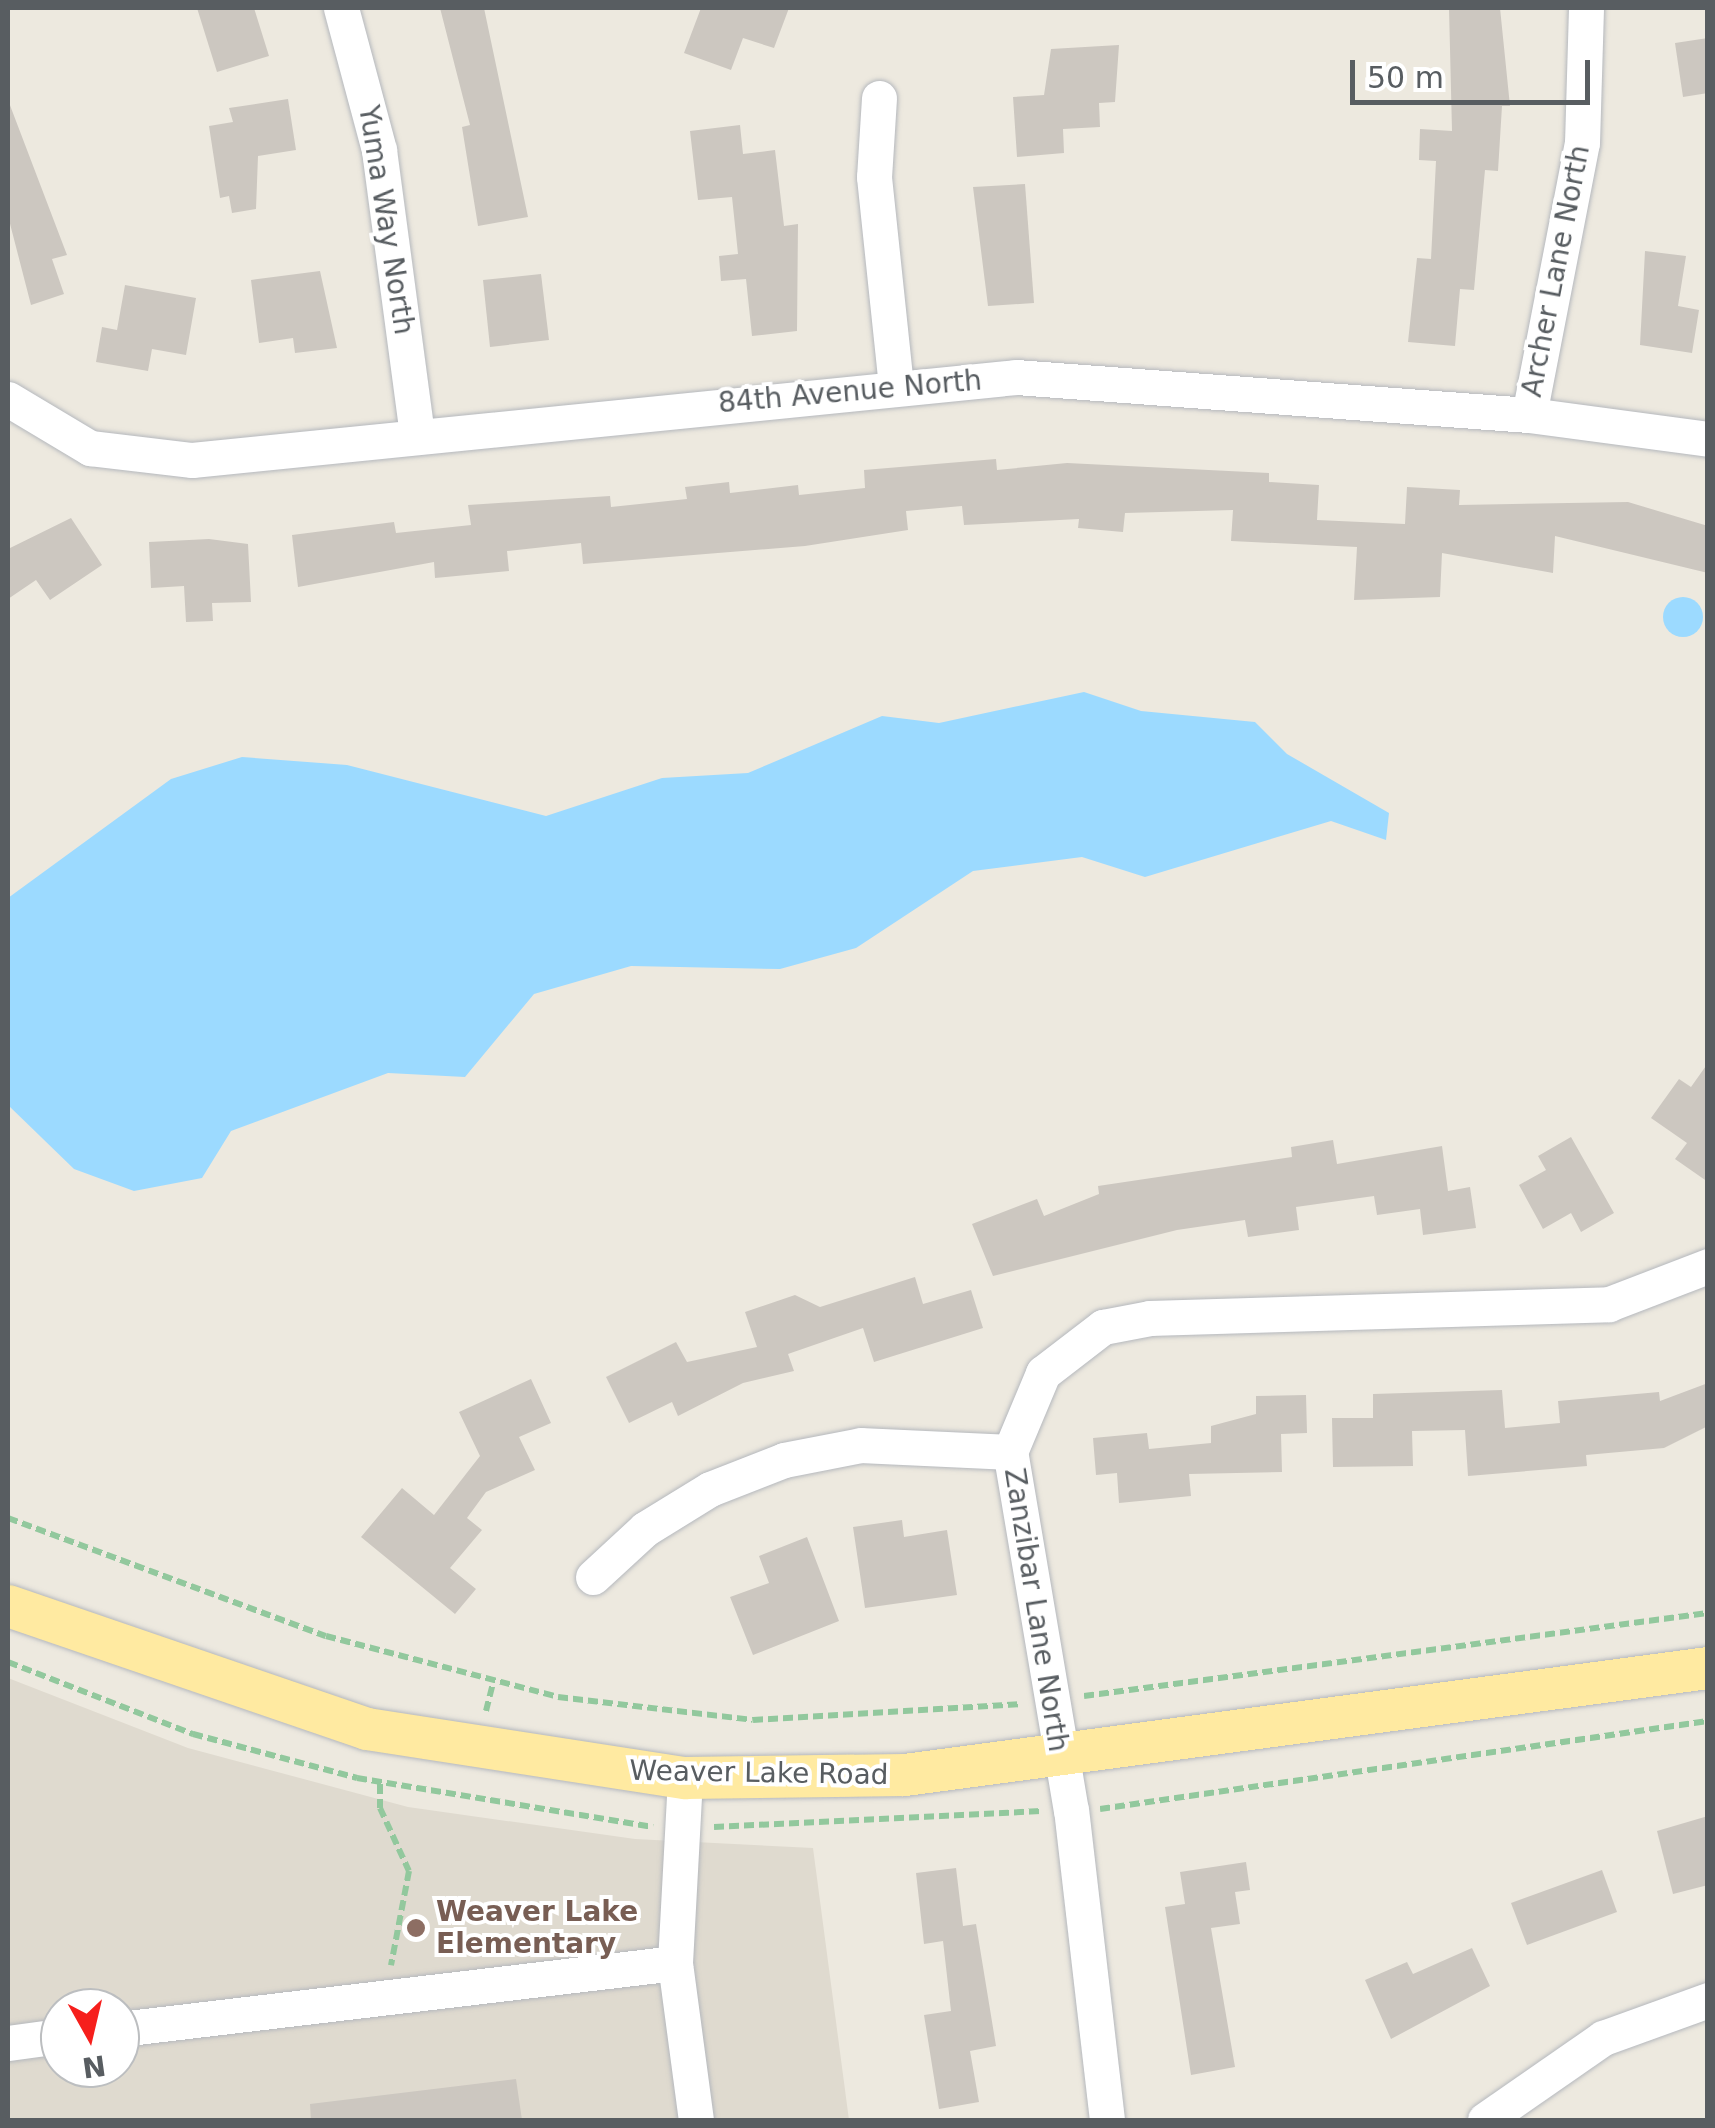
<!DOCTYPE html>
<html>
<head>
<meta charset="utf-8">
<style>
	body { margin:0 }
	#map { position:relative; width:1715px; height:2128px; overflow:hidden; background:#ede9df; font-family:"DejaVu Sans",sans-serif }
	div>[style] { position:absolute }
	.education>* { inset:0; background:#dfdacf }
	.water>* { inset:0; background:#9cdaff }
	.round { border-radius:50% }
	.building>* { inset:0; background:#ccc7c0 }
	.path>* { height:6px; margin-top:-3px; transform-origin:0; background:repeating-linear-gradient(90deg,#92c89d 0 10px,transparent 0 15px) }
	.roads { filter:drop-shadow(0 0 2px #b5b8bd) drop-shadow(0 0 2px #b5b8bd) }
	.minor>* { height:35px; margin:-17.5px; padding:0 17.5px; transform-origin:17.5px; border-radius:17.5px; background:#fff }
	.major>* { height:42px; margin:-21px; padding:0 21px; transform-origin:21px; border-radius:21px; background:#ffeaa1 }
	.dots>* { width:28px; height:28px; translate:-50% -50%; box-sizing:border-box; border:5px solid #fff; border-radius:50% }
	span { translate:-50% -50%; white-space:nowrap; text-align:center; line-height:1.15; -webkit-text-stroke:8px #fff; paint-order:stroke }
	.street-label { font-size:28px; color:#585d61 }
	.education-label { font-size:28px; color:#785e54; font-weight:700 }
	.left { translate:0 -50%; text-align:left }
	.frame { position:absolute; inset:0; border:10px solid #585d61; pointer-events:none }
	.north { position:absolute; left:40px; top:1988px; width:100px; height:100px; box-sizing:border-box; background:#fff; border:2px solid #bcbec0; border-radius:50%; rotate:172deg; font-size:28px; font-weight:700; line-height:40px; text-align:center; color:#585d61 }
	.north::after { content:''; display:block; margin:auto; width:35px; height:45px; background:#f61f1c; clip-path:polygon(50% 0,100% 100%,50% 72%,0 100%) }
	.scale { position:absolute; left:1350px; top:60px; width:240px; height:45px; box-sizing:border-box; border:5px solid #585d61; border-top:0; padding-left:12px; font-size:30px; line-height:35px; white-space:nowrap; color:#585d61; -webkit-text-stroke:8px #fff; paint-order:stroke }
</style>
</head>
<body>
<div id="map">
	<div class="education">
		<i style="clip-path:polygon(evenodd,8px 1678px,188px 1748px,408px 1807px,635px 1839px,813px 1848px,849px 2120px,8px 2120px,8px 1678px,60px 2008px,120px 2008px,120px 2068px,60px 2068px,60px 2008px)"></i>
	</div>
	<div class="water">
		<i class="round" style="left:1663px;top:597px;width:40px;height:40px"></i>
		<i style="clip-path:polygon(1084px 692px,1141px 711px,1255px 722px,1287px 754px,1389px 813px,1386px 840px,1331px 821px,1145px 877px,1082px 857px,973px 871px,856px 948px,780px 969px,631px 966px,534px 994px,465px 1077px,388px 1073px,231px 1131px,202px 1178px,134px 1191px,74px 1169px,8px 1105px,8px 898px,171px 779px,242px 757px,347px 765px,546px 816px,662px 778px,748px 773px,882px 716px,939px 723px)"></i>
	</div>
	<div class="building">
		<i style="clip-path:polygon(197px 8px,254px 8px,269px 56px,217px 72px)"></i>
		<i style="clip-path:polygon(440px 8px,484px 8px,528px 217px,478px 226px,462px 127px,470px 125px)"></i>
		<i style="clip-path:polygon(701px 8px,789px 8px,774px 48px,743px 38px,731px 70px,684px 53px)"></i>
		<i style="clip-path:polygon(1449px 8px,1500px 8px,1510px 106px,1502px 106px,1498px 171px,1485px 170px,1474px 290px,1460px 289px,1455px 346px,1408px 342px,1417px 258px,1431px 259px,1436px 161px,1419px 160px,1420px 129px,1452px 131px)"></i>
		<i style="clip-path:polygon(1708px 38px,1708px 93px,1683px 97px,1675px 43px)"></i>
		<i style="clip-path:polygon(1119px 45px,1115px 102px,1099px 103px,1100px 127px,1063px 129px,1064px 153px,1017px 157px,1013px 97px,1044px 95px,1051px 49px)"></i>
		<i style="clip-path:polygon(288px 99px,296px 150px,258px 156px,256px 209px,232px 213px,229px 196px,220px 198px,209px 126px,233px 122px,229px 108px)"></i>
		<i style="clip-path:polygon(8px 100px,67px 255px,52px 259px,64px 294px,31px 305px,8px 216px)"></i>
		<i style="clip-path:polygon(740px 125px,743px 154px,775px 150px,784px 226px,798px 224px,797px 331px,752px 336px,746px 279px,721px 281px,719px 256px,738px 254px,732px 197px,698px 200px,690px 131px)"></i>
		<i style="clip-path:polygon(1025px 184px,1034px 303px,988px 306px,973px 187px)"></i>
		<i style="clip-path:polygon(1645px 251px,1686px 256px,1678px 306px,1699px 310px,1692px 353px,1640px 345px)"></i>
		<i style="clip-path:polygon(320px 271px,337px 348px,295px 353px,293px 338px,259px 343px,251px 280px)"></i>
		<i style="clip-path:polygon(541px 274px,549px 340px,490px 347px,483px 280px)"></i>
		<i style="clip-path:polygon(125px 285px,196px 298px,186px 355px,152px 349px,148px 371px,96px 362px,102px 327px,117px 330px)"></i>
		<i style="clip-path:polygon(996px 459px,997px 470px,1067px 463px,1269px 473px,1269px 482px,1319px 485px,1317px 520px,1405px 524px,1407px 487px,1460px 490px,1459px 505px,1628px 502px,1708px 526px,1708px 573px,1555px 536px,1553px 573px,1442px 553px,1440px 597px,1354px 600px,1357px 547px,1231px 541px,1233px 510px,1125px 513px,1123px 532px,1078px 528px,1079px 519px,964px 525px,962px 506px,906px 511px,908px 530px,805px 546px,583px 564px,581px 543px,507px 551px,509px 571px,435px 578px,434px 562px,298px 587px,292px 535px,394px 522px,396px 533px,471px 525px,468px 505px,610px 496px,611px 507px,687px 499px,685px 487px,729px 482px,730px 493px,798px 485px,799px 495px,865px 488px,864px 470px)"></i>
		<i style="clip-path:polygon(71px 518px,102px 565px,50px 600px,36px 580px,8px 599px,8px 549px)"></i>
		<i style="clip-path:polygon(209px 539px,248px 544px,251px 602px,212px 603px,213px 621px,186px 622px,184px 586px,151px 588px,149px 542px)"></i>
		<i style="clip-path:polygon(1708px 1063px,1708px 1182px,1675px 1159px,1687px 1143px,1651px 1118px,1679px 1079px,1691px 1087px)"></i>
		<i style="clip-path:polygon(1571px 1137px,1614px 1213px,1581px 1232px,1571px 1213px,1543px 1229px,1519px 1185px,1546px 1170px,1538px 1156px)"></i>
		<i style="clip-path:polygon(1333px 1140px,1337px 1164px,1442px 1146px,1448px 1191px,1470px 1187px,1476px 1228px,1423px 1235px,1420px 1209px,1377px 1215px,1374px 1196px,1296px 1207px,1299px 1230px,1248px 1237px,1245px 1220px,1177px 1230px,993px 1276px,972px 1224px,1037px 1199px,1044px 1216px,1099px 1194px,1098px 1186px,1292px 1157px,1291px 1147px)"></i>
		<i style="clip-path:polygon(915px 1277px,923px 1304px,971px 1290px,983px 1328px,874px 1362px,863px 1328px,788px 1354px,794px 1371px,743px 1383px,678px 1416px,672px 1402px,629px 1423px,606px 1377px,676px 1342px,687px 1362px,757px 1347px,745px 1312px,795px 1295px,820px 1307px)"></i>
		<i style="clip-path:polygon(531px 1379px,551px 1423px,519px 1437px,535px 1470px,486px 1492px,467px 1518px,482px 1530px,450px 1568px,476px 1589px,455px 1614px,361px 1537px,402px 1488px,434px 1515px,480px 1456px,459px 1412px)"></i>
		<i style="clip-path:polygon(1708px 1383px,1708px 1426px,1664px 1448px,1586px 1455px,1587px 1466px,1468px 1476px,1465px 1430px,1412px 1431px,1413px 1466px,1333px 1467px,1332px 1418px,1373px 1418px,1373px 1394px,1502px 1390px,1505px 1428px,1560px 1423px,1558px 1401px,1659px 1392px,1660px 1401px)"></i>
		<i style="clip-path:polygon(1306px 1395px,1307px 1433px,1281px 1434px,1282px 1472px,1189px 1474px,1191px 1496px,1119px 1503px,1117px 1473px,1096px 1475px,1093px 1438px,1147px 1433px,1149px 1449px,1211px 1443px,1211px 1426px,1256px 1414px,1256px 1396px)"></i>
		<i style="clip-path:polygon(902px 1520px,904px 1537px,947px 1530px,957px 1595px,865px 1608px,853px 1527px)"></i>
		<i style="clip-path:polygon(807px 1537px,839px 1621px,753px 1655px,730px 1597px,769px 1583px,759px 1556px)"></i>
		<i style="clip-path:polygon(1708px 1816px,1708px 1885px,1673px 1894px,1657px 1831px)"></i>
		<i style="clip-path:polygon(1246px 1862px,1250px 1890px,1235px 1892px,1240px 1924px,1211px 1928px,1235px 2067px,1191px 2075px,1165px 1907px,1185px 1904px,1180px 1872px)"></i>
		<i style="clip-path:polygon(956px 1868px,963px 1926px,976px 1924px,996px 2046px,970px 2051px,979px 2102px,939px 2109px,924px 2015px,951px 2011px,943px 1941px,924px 1944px,916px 1873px)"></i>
		<i style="clip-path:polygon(1602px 1870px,1617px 1912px,1527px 1945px,1511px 1903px)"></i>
		<i style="clip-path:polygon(1472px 1948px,1490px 1986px,1391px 2039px,1365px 1980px,1407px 1962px,1413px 1974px)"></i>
		<i style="clip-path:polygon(516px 2079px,522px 2120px,311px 2120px,310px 2104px)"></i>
	</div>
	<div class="path">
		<i style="left:8px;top:1518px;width:339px;rotate:20.4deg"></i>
		<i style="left:326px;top:1636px;width:240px;rotate:14.7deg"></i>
		<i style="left:558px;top:1697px;width:196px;rotate:6.7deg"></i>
		<i style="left:753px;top:1720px;width:269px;rotate:-3.4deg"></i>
		<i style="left:8px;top:1662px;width:199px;rotate:21.3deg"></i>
		<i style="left:193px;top:1734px;width:170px;rotate:15deg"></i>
		<i style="left:357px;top:1778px;width:300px;rotate:9.4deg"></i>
		<i style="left:1084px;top:1696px;width:629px;rotate:-7.58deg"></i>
		<i style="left:486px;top:1711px;width:29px;rotate:-76deg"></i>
		<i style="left:380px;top:1784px;width:24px;rotate:90deg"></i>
		<i style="left:380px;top:1808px;width:69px;rotate:65.3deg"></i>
		<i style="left:409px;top:1871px;width:96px;rotate:100.8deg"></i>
		<i style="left:1100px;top:1809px;width:614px;rotate:-8.24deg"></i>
		<i style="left:714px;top:1827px;width:327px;rotate:-2.8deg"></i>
	</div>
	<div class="roads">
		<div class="minor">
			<i style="left:341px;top:8px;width:147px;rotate:75deg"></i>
			<i style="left:379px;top:150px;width:288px;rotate:82.4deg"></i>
			<i style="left:879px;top:98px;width:79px;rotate:93.6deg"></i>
			<i style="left:874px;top:177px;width:209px;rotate:84deg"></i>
			<i style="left:8px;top:399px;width:96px;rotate:30.9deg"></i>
			<i style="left:90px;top:448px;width:103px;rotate:6.7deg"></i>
			<i style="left:192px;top:460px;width:828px;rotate:-5.75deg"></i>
			<i style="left:1016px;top:377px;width:514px;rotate:4.24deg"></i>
			<i style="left:1529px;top:415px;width:181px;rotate:7.6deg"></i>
			<i style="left:1529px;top:415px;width:277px;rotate:-79deg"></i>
			<i style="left:1582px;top:143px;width:135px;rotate:-88.3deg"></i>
			<i style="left:593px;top:1577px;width:71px;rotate:-42.7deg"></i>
			<i style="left:645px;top:1529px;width:76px;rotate:-31.6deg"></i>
			<i style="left:710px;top:1489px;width:79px;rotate:-21.4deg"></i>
			<i style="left:784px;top:1460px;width:78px;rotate:-11deg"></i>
			<i style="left:861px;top:1445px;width:149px;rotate:2.7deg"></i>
			<i style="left:685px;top:1778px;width:185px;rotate:93.1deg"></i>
			<i style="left:675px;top:1963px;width:158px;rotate:82.4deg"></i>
			<i style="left:120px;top:2029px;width:559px;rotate:-6.78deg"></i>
			<i style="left:8px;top:2043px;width:52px;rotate:-7.7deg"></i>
			<i style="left:1107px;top:2120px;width:311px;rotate:-96.6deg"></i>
			<i style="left:1071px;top:1811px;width:364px;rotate:-99.6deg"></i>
			<i style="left:1010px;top:1452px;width:86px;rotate:-67.3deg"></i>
			<i style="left:1043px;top:1373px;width:76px;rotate:-37.5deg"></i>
			<i style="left:1103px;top:1327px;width:48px;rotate:-10.8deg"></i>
			<i style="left:1150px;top:1318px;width:459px;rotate:-1.7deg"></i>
			<i style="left:1609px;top:1304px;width:106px;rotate:-21deg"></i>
			<i style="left:1485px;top:2120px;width:144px;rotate:-34.8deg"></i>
			<i style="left:1603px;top:2038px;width:112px;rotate:-19.9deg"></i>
		</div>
		<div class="major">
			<i style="left:8px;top:1606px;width:379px;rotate:18.9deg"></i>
			<i style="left:367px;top:1729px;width:322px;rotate:8.8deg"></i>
			<i style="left:685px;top:1778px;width:220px;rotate:-0.8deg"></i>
			<i style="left:905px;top:1775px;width:810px;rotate:-7.59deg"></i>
		</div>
	</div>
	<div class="dots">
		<i style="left:416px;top:1928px;background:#8d6e63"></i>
	</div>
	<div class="street-label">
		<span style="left:386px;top:220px;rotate:81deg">Yuma Way North</span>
		<span style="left:1556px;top:271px;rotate:-79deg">Archer Lane North</span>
		<span style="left:850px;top:392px;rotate:-5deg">84th Avenue North</span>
		<span style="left:1036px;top:1610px;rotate:81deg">Zanzibar Lane North</span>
		<span style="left:759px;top:1773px;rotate:1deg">Weaver Lake Road</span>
	</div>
	<div class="education-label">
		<span class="left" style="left:436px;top:1928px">Weaver Lake<br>Elementary</span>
	</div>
	<div class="frame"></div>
	<div class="north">N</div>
	<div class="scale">50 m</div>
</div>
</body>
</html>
